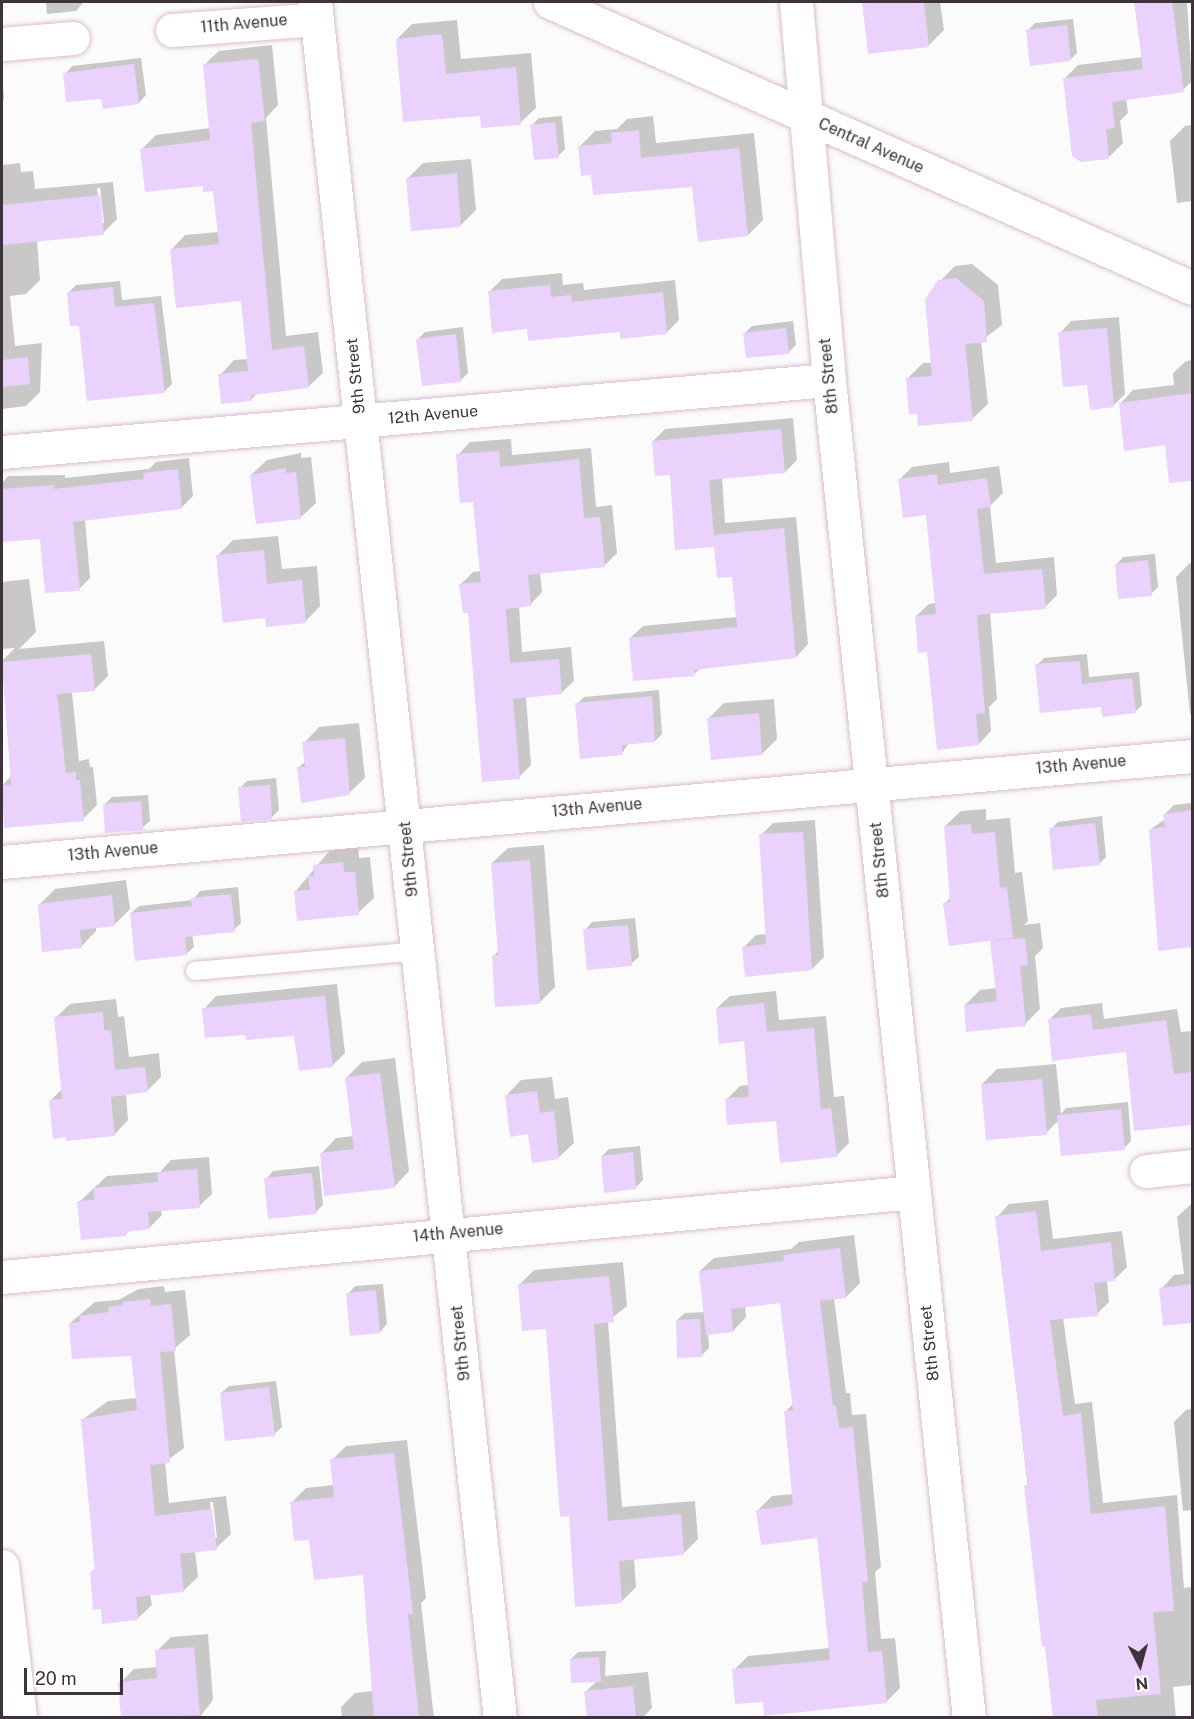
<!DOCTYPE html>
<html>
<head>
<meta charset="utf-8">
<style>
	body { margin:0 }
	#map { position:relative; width:1194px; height:1719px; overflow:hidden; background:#fbfbfb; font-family:"Public Sans",sans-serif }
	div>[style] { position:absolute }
	.shadow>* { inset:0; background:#0003 }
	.building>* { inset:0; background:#ead2fd }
	.roads { filter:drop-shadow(0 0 2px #dabcd0) drop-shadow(0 0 2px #dabcd0) }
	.service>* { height:18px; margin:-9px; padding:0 9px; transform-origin:9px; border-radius:9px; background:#fff }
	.minor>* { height:33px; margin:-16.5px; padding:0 16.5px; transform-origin:16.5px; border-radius:16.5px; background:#fff }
	.tertiary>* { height:33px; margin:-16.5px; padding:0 16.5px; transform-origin:16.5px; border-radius:16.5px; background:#fff }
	span { translate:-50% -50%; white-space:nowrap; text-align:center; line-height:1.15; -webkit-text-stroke:4.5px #fff; paint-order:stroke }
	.street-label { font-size:16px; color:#3f333b }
	.frame { position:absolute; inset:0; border:3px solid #3f333b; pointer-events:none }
	.north { position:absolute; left:1110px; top:1635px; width:60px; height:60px; -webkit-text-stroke:4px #fff; paint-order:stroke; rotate:174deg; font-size:16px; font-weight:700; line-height:24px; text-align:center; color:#3f333b }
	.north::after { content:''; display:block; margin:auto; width:21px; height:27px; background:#3f333b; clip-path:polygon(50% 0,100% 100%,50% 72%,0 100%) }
	.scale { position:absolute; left:24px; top:1668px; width:99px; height:27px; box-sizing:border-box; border:3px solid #3f333b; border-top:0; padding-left:8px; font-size:18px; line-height:21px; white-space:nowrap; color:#3f333b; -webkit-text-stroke:4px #fff; paint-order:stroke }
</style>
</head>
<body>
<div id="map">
	<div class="shadow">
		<i style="clip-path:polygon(46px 2px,83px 2px,83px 3px,76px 11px,47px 14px)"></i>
		<i style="clip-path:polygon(864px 2px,940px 2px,944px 30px,928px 46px,869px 52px)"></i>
		<i style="clip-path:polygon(1136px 2px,1187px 2px,1192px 81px,1183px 90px,1126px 98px,1128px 113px,1120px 121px,1123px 143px,1109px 157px,1064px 79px,1078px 65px,1143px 57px)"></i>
		<i style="clip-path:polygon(1073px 19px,1077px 53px,1070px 60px,1028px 30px,1035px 23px)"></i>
		<i style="clip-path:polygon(457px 20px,461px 59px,531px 53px,536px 108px,520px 123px,482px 115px,397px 39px,412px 24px)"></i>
		<i style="clip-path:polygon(272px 45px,278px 105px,266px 118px,286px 336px,318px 332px,323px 373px,308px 387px,258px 392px,251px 400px,220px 375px,234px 360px,249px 359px,242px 299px,171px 250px,185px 235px,219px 232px,214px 189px,142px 149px,156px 135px,210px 128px,204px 65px,219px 51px)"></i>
		<i style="clip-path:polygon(141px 58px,146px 95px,139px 103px,65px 74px,72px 66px)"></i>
		<i style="clip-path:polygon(2px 75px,4px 99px,2px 102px)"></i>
		<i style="clip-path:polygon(562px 116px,565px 149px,558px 156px,532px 125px,539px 118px)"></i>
		<i style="clip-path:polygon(653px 116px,656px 143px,754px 133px,763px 220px,748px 235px,693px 186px,580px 146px,595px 131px,617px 129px,627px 119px)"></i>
		<i style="clip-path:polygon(1192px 125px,1192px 201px,1177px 203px,1170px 141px,1185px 126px)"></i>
		<i style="clip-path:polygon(471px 159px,476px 210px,461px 225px,408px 178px,423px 163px)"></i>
		<i style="clip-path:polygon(evenodd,20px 163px,21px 172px,33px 171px,35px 189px,113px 182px,117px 219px,103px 233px,37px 240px,40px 280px,26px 294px,10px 296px,15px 346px,42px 343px,40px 392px,26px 406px,2px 409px,2px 165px,20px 163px,97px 188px,100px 188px,104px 223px,101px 223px,97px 188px)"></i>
		<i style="clip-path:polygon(972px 264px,998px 285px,1002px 325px,981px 341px,988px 404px,972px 419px,918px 412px,907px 379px,923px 363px,932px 363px,940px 281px,955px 266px)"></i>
		<i style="clip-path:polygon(562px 273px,563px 285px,583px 283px,584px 290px,675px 280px,679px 320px,667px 332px,528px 327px,490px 291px,502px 279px)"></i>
		<i style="clip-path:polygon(120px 281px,122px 300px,161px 296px,172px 384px,164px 392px,81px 324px,68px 293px,76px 285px)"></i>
		<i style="clip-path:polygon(1119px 317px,1125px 394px,1113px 406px,1088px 383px,1060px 333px,1071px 321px)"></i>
		<i style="clip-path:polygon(793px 321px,796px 345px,788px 353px,745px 333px,752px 326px)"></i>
		<i style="clip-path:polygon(463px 327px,468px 373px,461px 380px,418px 339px,425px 332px)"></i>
		<i style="clip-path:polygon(1192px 360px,1192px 480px,1170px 482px,1166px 443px,1121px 403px,1133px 390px,1174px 385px,1173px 373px,1186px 361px)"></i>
		<i style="clip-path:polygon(793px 418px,797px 460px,785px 472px,722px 477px,725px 523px,796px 517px,808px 644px,796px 657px,701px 668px,694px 674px,630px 638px,643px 626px,737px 617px,733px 575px,653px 441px,665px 429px)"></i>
		<i style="clip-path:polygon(511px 439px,512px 455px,591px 448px,596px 507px,612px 505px,617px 553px,605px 565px,540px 572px,542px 592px,530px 605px,519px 606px,522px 652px,571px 647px,574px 681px,561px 693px,526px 697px,531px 765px,519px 777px,461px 584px,473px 572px,481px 571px,474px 500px,458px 455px,470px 442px)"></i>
		<i style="clip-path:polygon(301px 453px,301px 458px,311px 457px,316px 503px,300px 518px,251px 475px,267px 460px)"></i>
		<i style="clip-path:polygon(189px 458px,193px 496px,182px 507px,85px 519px,90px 578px,79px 589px,41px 537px,2px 539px,2px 483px,8px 476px,65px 475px,65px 478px,149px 469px,156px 462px)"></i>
		<i style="clip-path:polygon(949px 462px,950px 473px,999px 466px,1003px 493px,990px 506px,996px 563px,1054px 557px,1057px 595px,1045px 607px,990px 613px,997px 699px,989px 707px,991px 731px,979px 744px,928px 651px,916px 616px,929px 604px,936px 603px,928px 514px,900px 479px,912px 467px)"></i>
		<i style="clip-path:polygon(278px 536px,282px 569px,317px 566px,320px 606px,305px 622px,267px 617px,218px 555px,233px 540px)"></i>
		<i style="clip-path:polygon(1155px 554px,1158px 587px,1151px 594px,1116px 565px,1123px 557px)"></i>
		<i style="clip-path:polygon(1191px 562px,1192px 714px,1190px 714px,1176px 577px)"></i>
		<i style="clip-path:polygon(29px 579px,36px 632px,19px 649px,104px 641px,108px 676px,94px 690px,72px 692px,79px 761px,89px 759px,90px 767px,93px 767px,97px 805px,83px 819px,5px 826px,2px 786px,12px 775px,2px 661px,15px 648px,2px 649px,2px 582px)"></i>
		<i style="clip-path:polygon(1087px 654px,1089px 677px,1139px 672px,1142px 705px,1135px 712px,1103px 706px,1037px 665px,1044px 658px)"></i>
		<i style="clip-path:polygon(659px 690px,662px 734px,655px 741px,629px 743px,622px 753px,577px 704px,584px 697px)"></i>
		<i style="clip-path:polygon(774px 699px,777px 739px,762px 754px,709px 718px,724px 703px)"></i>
		<i style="clip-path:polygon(359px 723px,365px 778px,349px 793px,299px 767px,306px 761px,304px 743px,319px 727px)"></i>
		<i style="clip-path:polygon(276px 778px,279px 810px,271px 818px,240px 788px,247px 781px)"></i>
		<i style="clip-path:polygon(148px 795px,150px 821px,142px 828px,104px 805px,112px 797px)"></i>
		<i style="clip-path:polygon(1192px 803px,1192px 945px,1159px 949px,1151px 829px,1165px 819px,1165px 814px,1174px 805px)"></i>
		<i style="clip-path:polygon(986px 809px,986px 820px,1010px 818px,1015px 873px,1022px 872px,1028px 921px,1024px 925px,1040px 923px,1043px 948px,1035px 956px,1040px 1009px,1025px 1024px,965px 1005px,980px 990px,997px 988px,992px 942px,995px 939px,945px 903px,951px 897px,945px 826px,961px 811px)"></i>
		<i style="clip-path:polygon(1102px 816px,1106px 857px,1099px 864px,1051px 829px,1058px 822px)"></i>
		<i style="clip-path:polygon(815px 820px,824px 957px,812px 969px,744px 947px,756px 935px,767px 934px,761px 835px,773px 823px)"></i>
		<i style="clip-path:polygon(544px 845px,555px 987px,540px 1002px,493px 956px,499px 951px,492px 863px,508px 848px)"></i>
		<i style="clip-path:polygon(358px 847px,359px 858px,370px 857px,374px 898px,358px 913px,295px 892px,330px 850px)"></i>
		<i style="clip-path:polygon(126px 880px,130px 909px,115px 924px,96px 926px,96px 931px,81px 947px,40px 904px,55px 889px)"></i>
		<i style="clip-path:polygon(238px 887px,241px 923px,234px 930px,192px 934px,194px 947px,186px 954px,131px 913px,139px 906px,193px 900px,200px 891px)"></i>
		<i style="clip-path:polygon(635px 918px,639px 957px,631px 964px,585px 930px,592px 922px)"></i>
		<i style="clip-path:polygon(337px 984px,345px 1053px,332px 1066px,296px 1034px,247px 1033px,204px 1009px,216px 996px)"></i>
		<i style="clip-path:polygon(776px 991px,779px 1020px,826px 1016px,834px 1097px,844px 1096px,849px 1143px,836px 1156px,777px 1119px,727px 1099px,740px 1086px,749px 1085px,745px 1040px,717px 1008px,730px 996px)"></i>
		<i style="clip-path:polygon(116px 999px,118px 1017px,124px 1016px,129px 1057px,159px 1053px,161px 1077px,147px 1091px,126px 1094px,128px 1120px,114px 1135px,67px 1136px,51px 1100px,62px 1089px,55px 1018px,70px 1004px)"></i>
		<i style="clip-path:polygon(1102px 1003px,1104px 1019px,1177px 1009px,1181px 1032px,1192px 1031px,1192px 1124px,1135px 1130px,1127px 1050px,1049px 1020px,1061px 1008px)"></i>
		<i style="clip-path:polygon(395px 1058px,409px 1171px,394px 1187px,321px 1154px,336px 1138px,354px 1136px,347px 1077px,362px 1062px)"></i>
		<i style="clip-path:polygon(1056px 1064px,1061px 1114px,1066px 1108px,1128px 1102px,1131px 1141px,1124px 1148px,1059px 1120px,1046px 1133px,982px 1084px,997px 1069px)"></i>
		<i style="clip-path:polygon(552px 1077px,555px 1099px,568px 1097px,574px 1143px,558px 1158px,530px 1133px,506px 1096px,521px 1080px)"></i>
		<i style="clip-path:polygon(640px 1146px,643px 1180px,635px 1188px,602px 1156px,609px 1149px)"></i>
		<i style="clip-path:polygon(209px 1157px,212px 1194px,199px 1206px,161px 1210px,162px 1215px,149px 1228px,130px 1230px,125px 1235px,79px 1202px,107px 1176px,160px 1172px,171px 1160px)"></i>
		<i style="clip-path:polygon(319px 1166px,323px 1205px,316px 1212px,266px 1179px,273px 1171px)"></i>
		<i style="clip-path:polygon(1048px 1200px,1053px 1239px,1122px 1231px,1127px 1267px,1114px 1280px,1107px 1281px,1109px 1302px,1097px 1314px,1063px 1317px,1075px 1404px,1092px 1402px,1103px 1503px,1177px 1495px,1184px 1588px,1192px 1587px,1192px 1685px,1173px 1687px,1176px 1718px,1054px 1718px,997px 1217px,1009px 1204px)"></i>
		<i style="clip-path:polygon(1191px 1204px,1192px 1321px,1165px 1325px,1161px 1289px,1174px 1275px,1184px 1274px,1177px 1217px)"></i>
		<i style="clip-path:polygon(854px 1235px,860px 1283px,846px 1297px,834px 1298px,846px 1393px,850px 1393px,852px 1415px,866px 1414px,881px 1567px,875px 1572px,881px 1639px,895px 1638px,900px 1688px,886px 1702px,764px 1700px,734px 1670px,748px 1656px,830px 1648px,819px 1536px,758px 1510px,772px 1496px,794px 1494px,785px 1412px,793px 1404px,781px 1301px,745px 1305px,746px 1317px,733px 1331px,708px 1333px,709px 1348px,702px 1355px,677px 1320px,685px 1313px,705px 1312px,700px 1271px,714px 1258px,791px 1249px,799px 1242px)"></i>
		<i style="clip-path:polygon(623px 1262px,627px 1306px,608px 1321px,622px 1507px,695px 1501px,698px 1539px,684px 1553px,634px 1558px,636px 1587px,621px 1602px,570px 1515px,548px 1327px,519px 1285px,534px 1270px)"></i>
		<i style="clip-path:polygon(383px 1284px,387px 1324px,380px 1332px,348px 1294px,355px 1286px)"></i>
		<i style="clip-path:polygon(evenodd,164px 1286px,165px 1292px,185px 1290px,190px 1335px,174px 1349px,184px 1448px,165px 1462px,169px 1503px,226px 1496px,231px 1534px,216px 1548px,195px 1551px,198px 1577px,183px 1591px,150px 1594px,152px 1605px,137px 1619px,103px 1607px,91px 1573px,96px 1568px,82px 1420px,108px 1401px,137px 1398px,133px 1354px,70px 1323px,95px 1302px,118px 1300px,139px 1289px,164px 1286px,210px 1502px,213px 1502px,217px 1538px,214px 1538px,210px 1502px)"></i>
		<i style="clip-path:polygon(276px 1381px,282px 1427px,274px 1434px,221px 1393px,229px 1386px)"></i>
		<i style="clip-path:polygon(1192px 1409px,1192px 1510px,1183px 1511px,1174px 1422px,1186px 1410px)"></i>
		<i style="clip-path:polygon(407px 1440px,426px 1598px,421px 1603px,434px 1718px,342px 1718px,341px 1707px,355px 1693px,373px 1691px,364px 1573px,310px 1538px,292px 1502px,306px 1488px,334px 1485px,332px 1460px,346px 1446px)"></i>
		<i style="clip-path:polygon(208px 1634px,213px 1700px,199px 1718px,122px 1718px,120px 1683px,134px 1669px,158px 1667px,157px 1651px,171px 1637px)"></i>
		<i style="clip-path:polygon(606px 1651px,605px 1676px,648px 1672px,652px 1708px,642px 1718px,588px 1718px,586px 1691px,597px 1681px,571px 1659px,578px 1652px)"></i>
	</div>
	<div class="building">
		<i style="clip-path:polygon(862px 2px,924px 2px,929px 47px,868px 54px)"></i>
		<i style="clip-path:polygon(1134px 2px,1172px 2px,1184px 92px,1112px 102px,1115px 128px,1106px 129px,1109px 159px,1081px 162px,1072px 156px,1063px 78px,1143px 69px)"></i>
		<i style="clip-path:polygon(1067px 25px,1071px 61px,1030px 66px,1026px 30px)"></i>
		<i style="clip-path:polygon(442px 34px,446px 74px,516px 67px,521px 125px,481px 128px,480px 116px,403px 122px,396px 39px)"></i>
		<i style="clip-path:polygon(258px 59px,265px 121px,251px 123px,272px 350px,304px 346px,309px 388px,251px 395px,252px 401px,221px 404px,218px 374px,248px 371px,241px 301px,176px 308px,170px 249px,219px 244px,213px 191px,203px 192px,203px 186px,145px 192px,140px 149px,210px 140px,203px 64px)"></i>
		<i style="clip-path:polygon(134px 64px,139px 104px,103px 109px,101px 99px,66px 102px,63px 73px)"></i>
		<i style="clip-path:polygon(555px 122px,559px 158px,534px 160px,530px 125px)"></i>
		<i style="clip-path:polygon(639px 130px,641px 158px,739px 148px,748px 236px,698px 242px,692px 187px,593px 195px,591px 175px,581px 176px,578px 146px,612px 143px,611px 133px)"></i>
		<i style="clip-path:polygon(457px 173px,461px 227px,411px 231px,406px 178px)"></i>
		<i style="clip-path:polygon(100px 195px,104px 235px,2px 245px,2px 205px)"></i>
		<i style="clip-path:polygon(956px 278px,984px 301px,987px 342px,965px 344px,973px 421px,918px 426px,917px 414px,909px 414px,906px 378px,932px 376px,925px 299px,938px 280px)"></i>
		<i style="clip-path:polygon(550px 285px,551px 297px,571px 295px,572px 302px,663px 292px,667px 334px,620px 339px,620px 332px,528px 341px,527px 329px,492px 333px,488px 291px)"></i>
		<i style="clip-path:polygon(113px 287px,115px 307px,154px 303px,165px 393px,87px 401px,79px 326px,70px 326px,67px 292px)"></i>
		<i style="clip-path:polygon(786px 328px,789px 354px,746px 358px,743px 333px)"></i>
		<i style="clip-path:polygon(1107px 328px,1114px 407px,1090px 410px,1087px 385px,1063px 387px,1058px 332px)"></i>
		<i style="clip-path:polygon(456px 334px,461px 382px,422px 386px,416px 339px)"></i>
		<i style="clip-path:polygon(28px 357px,30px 384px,2px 387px,2px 360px)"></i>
		<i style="clip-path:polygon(1192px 393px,1192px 481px,1169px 483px,1165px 445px,1124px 451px,1119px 403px)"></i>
		<i style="clip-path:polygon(781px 429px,785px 473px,709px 480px,714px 535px,784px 528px,796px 658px,694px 670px,695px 676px,633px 681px,629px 638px,737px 627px,732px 577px,717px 578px,714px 547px,675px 550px,670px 475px,655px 476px,652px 441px)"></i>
		<i style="clip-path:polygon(499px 451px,500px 467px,579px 459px,584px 518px,600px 517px,605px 567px,528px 575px,531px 606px,506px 609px,510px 663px,559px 659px,562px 694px,513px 699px,520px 779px,482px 782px,468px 613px,463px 613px,459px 584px,481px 582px,473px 502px,460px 503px,456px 454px)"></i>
		<i style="clip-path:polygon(286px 468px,286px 473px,296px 472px,301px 519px,256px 524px,250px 475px)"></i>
		<i style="clip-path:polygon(178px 469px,182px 509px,73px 522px,80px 591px,45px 593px,40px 539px,2px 542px,2px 489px,54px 485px,54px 489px,144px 479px,143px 473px)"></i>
		<i style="clip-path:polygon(937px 474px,938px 485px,987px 478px,991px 507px,977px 509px,984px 574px,1042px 569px,1046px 609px,977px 615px,985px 713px,976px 714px,979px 745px,937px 750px,927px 652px,918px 653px,915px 616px,936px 614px,926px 515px,903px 518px,898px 479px)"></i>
		<i style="clip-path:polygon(264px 550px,267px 584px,302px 580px,306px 623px,266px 627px,265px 618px,223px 623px,216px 555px)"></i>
		<i style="clip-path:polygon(1148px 560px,1152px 596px,1118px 599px,1115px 564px)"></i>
		<i style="clip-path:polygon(91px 654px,95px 691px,57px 694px,66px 773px,76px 772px,76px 780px,80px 780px,84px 821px,4px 828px,2px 785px,11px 785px,2px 662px)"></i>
		<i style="clip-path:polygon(1080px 661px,1082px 684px,1132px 678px,1136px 713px,1102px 717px,1101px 707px,1040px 713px,1035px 664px)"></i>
		<i style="clip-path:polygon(652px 696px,655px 742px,622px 745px,622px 755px,580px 759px,575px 703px)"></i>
		<i style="clip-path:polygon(759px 713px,762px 755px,711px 760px,707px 718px)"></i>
		<i style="clip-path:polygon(345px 738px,350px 795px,301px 803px,297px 767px,305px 767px,302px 742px)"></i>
		<i style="clip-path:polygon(270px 785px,272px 819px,241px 822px,238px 787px)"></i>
		<i style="clip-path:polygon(141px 801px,143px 830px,105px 833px,103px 804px)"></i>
		<i style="clip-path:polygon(1192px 810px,1192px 947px,1158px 951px,1149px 829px,1165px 827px,1163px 814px)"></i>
		<i style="clip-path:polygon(1095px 823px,1100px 865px,1053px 870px,1049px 828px)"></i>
		<i style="clip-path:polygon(971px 824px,972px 834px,995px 832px,1000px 888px,1007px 887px,1013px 938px,949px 946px,943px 903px,950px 902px,944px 826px)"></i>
		<i style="clip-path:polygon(803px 832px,812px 970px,745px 977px,742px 947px,766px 944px,759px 834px)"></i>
		<i style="clip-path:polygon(530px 860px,540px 1004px,495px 1007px,492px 955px,498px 955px,491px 863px)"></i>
		<i style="clip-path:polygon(343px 862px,344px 872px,355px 872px,359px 915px,297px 921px,294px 891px,310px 890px,308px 876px,314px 876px,313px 865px)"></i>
		<i style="clip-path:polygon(231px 894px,235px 932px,185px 937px,187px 955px,135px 961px,130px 913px,192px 906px,191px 898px)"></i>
		<i style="clip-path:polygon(112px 895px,115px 926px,80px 930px,82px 948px,42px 952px,38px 904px)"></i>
		<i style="clip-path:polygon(628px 925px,632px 966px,587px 970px,583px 929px)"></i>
		<i style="clip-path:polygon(1025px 938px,1028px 965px,1020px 966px,1026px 1026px,966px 1032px,964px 1005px,997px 1001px,990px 941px)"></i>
		<i style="clip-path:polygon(325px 996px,333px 1067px,299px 1071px,294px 1036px,246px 1040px,245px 1035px,205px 1038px,202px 1008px)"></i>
		<i style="clip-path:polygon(764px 1003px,767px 1032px,814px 1028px,821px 1109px,831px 1108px,837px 1157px,780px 1163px,776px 1121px,727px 1125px,725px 1098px,749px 1097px,744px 1041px,719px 1044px,716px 1008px)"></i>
		<i style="clip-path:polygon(103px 1012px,104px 1030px,111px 1030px,115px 1070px,145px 1067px,148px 1092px,111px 1097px,115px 1136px,66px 1141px,66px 1137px,53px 1139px,49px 1100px,62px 1099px,54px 1017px)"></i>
		<i style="clip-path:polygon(1091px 1014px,1093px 1030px,1166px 1020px,1174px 1074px,1192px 1072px,1192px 1125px,1134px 1131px,1126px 1052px,1052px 1061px,1048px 1019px)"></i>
		<i style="clip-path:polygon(380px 1073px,395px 1188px,324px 1196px,320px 1153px,354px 1149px,345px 1077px)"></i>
		<i style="clip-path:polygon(1042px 1079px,1047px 1135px,986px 1140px,981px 1084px)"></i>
		<i style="clip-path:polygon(537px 1091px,540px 1113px,554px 1111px,559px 1159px,532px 1163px,528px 1134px,510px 1137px,505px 1095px)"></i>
		<i style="clip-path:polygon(1121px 1109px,1125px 1150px,1061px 1156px,1057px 1115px)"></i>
		<i style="clip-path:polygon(633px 1152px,636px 1189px,604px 1193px,601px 1156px)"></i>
		<i style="clip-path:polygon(197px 1169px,200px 1208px,148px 1212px,150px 1229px,126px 1232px,126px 1236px,81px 1240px,77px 1201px,95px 1200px,93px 1188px,158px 1182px,157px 1172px)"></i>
		<i style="clip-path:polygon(312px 1173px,316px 1214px,268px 1219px,264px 1178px)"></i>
		<i style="clip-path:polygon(1036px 1211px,1041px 1251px,1111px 1242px,1115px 1281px,1094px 1283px,1098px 1316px,1050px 1320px,1063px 1416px,1081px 1413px,1091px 1514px,1165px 1506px,1174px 1611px,1153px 1612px,1161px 1694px,1096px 1700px,1098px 1718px,1053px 1718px,1045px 1647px,1042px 1647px,1024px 1485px,1028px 1485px,995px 1216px)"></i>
		<i style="clip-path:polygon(840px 1248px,846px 1298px,820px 1301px,833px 1406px,836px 1406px,839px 1428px,853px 1427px,868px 1582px,862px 1582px,868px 1652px,882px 1651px,887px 1703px,764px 1716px,763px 1702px,735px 1704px,732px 1669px,830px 1660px,817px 1538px,761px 1545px,756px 1510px,793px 1505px,784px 1411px,793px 1410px,780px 1303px,731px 1309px,733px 1332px,706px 1335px,699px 1271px,784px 1261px,783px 1255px)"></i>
		<i style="clip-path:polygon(609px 1276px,614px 1322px,594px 1324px,608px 1521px,681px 1514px,684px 1555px,619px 1561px,622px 1603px,575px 1607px,569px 1516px,560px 1517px,546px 1329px,522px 1331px,518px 1284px)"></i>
		<i style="clip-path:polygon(1192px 1284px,1192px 1323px,1163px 1326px,1159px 1288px)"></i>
		<i style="clip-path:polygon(376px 1290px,380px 1333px,350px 1336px,346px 1293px)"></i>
		<i style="clip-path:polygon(150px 1299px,151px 1306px,171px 1304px,176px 1351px,160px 1352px,170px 1463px,150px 1465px,155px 1516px,212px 1509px,217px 1550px,180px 1554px,184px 1592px,136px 1597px,138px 1620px,102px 1624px,101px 1609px,93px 1610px,90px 1572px,95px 1571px,81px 1419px,137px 1410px,131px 1356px,72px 1359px,69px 1323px,80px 1322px,79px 1316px,109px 1312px,108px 1307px,123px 1305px,123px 1302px)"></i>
		<i style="clip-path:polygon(700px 1319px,702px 1357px,677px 1358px,676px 1320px)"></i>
		<i style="clip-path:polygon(269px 1387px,275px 1436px,225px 1441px,220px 1393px)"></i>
		<i style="clip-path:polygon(394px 1453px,413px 1614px,408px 1614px,419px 1718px,374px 1718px,363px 1575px,314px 1580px,309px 1540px,294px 1541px,290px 1502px,334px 1497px,330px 1459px)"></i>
		<i style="clip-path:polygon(194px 1647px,200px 1715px,121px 1718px,118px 1682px,157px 1678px,155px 1650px)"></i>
		<i style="clip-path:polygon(599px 1657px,601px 1682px,571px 1683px,570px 1659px)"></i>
		<i style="clip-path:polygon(633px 1686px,636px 1718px,587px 1718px,584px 1691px)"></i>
	</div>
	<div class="roads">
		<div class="service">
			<i style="left:195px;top:971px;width:225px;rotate:-5.1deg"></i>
		</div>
		<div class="minor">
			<i style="left:315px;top:2px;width:1726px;rotate:83.85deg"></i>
			<i style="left:796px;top:2px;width:379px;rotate:85deg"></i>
			<i style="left:829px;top:380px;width:1345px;rotate:84.03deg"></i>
			<i style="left:172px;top:30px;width:145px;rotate:-4.3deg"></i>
			<i style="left:2px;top:44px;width:71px;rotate:-4.8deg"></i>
			<i style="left:2px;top:452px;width:830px;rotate:-4.98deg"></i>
			<i style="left:2px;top:862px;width:1195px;rotate:-5.09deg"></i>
			<i style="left:1146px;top:1171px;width:46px;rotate:-6.2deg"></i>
			<i style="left:2px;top:1277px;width:916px;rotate:-5.32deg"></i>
		</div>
		<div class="tertiary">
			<i style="left:550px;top:2px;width:703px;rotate:24.01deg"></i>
			<i style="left:2px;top:1566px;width:153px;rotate:83.2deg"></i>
		</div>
	</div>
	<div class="street-label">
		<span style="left:244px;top:24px;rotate:-5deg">11th Avenue</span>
		<span style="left:871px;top:146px;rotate:24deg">Central Avenue</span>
		<span style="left:356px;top:376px;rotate:-96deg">9th Street</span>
		<span style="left:829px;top:376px;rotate:-96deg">8th Street</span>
		<span style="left:433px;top:415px;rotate:-5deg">12th Avenue</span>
		<span style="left:1081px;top:765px;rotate:-5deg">13th Avenue</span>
		<span style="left:597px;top:808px;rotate:-5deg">13th Avenue</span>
		<span style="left:113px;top:852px;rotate:-5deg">13th Avenue</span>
		<span style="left:409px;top:859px;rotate:-96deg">9th Street</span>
		<span style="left:880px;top:860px;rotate:-96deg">8th Street</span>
		<span style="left:458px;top:1233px;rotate:-5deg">14th Avenue</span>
		<span style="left:461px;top:1343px;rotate:-96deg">9th Street</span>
		<span style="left:930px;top:1343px;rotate:-96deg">8th Street</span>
	</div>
	<div class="frame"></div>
	<div class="north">N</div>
	<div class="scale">20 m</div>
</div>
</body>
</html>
